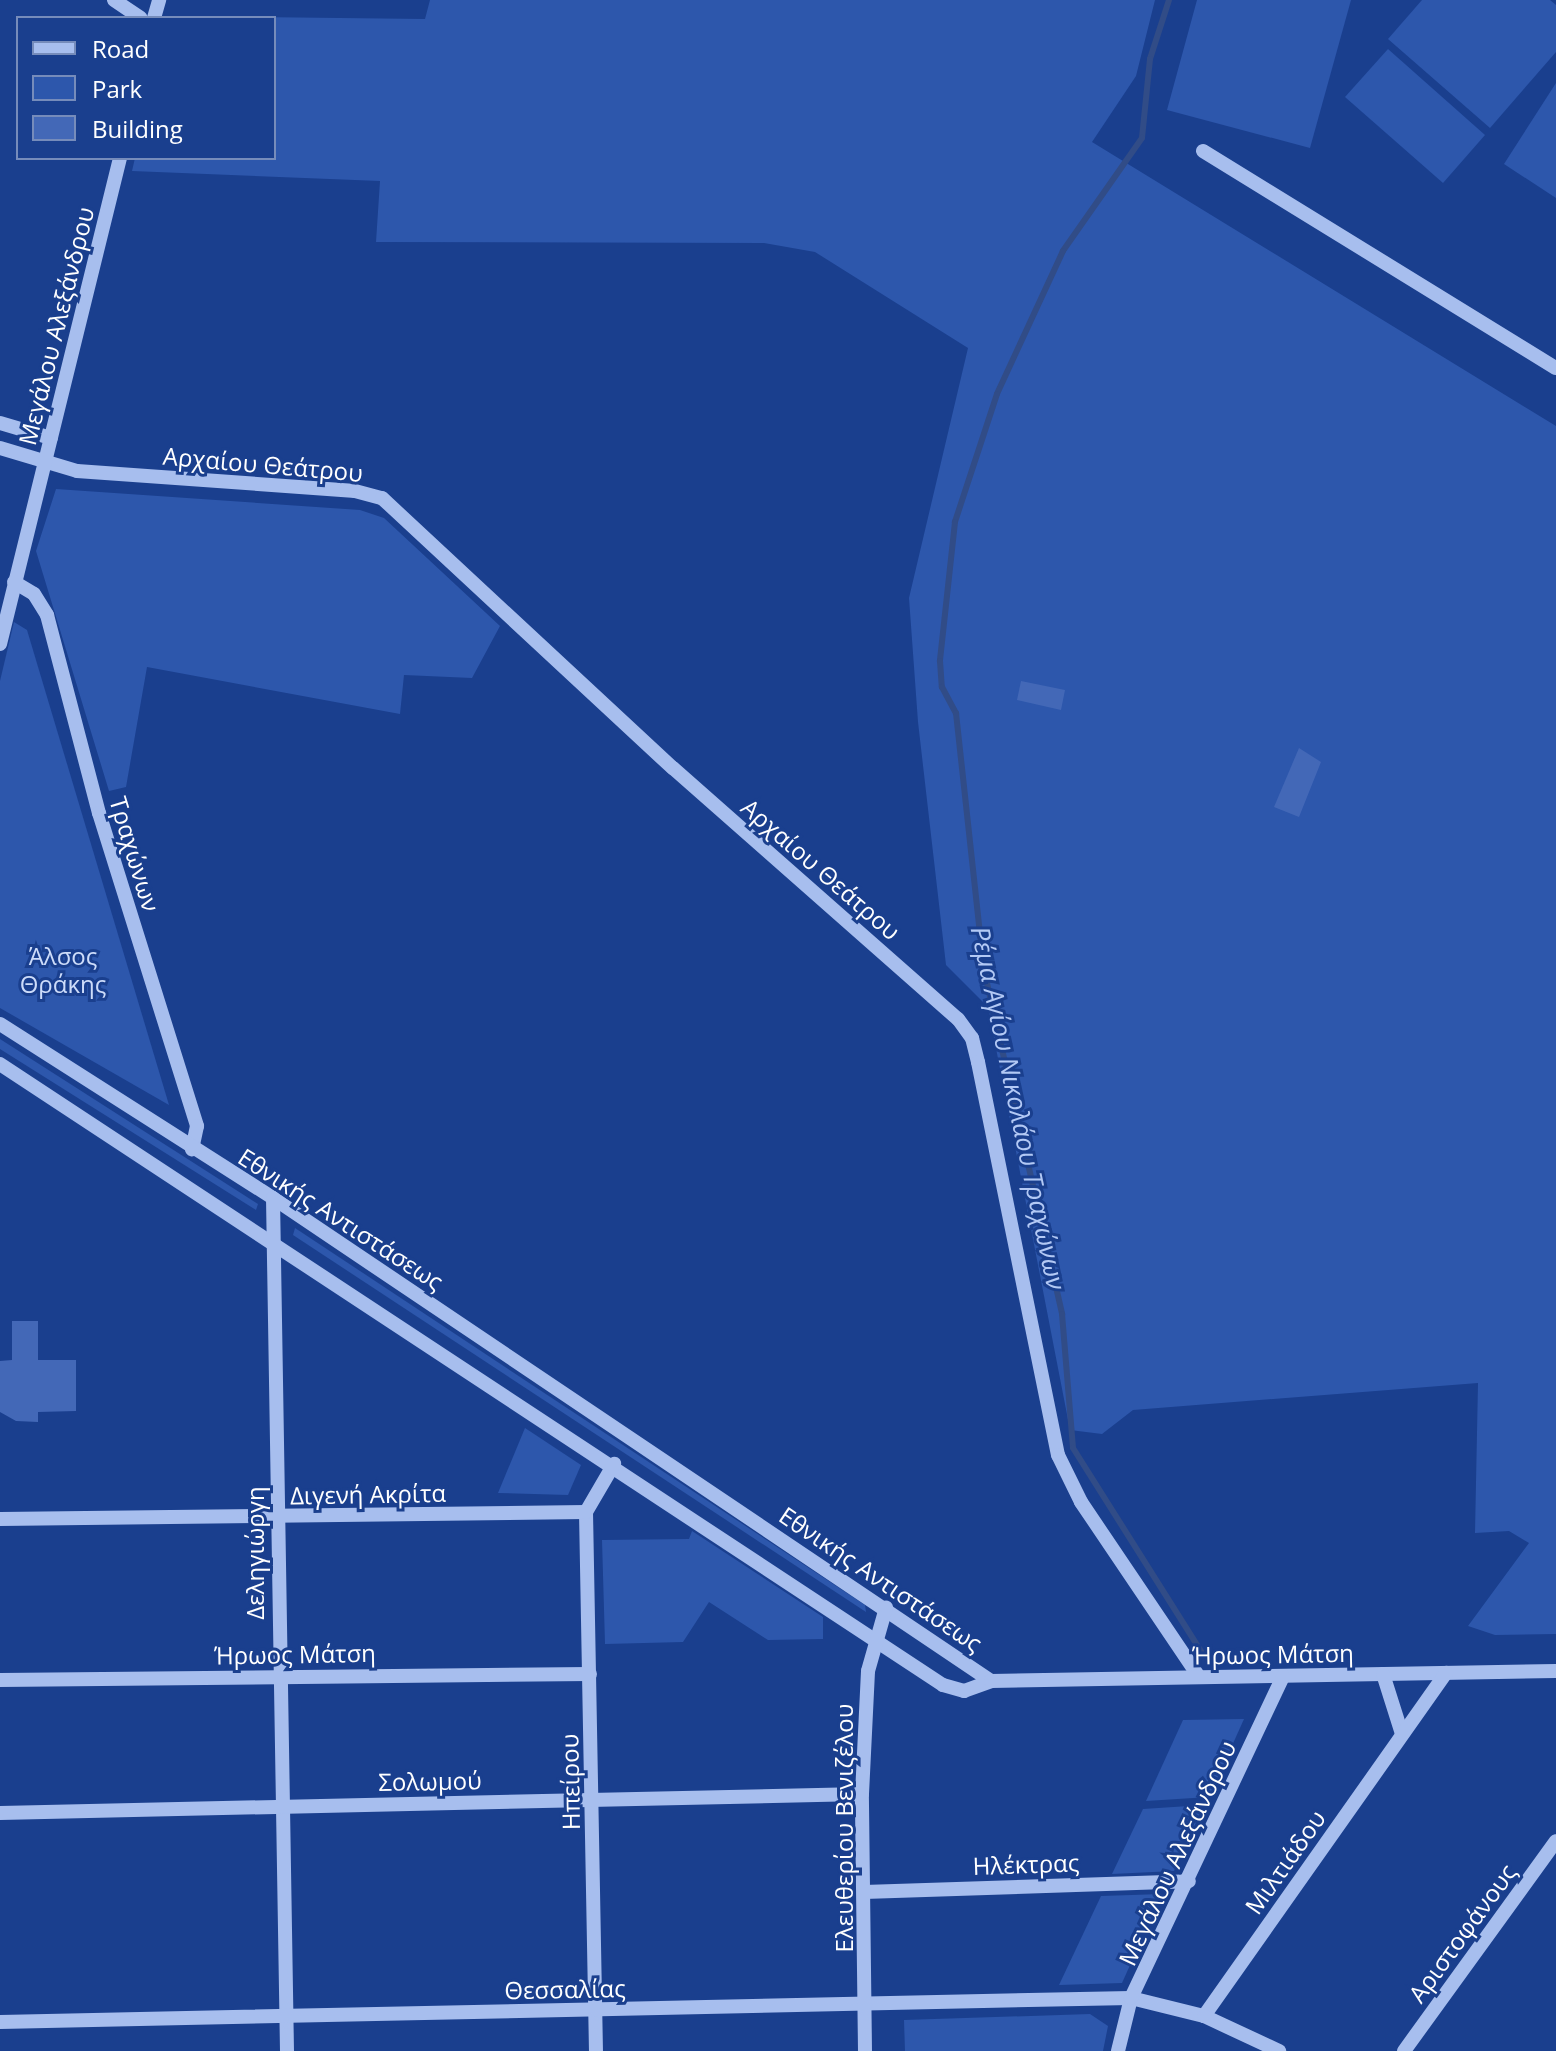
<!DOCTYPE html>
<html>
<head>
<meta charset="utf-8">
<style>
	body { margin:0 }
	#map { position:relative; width:1556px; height:2051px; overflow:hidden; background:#1a3f8e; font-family:"Open Sans",sans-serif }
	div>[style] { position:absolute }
	.green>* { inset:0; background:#2d57ac }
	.stream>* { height:6px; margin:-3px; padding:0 3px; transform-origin:3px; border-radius:3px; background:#314c87 }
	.building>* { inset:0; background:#4368b7 }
	.minor>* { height:14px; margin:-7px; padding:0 7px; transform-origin:7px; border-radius:7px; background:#a7beee }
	span { translate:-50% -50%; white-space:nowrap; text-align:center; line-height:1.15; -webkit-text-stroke:6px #1a3f8e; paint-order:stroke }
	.street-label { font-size:24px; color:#fff }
	.park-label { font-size:24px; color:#cddcfa }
	.water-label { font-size:26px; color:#b3c9f5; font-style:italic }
	.legend { position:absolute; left:16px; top:16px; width:260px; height:144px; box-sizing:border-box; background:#1a3f8e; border:2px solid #768cbb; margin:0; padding:10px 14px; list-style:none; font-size:24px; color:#fff }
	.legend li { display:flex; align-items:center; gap:16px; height:40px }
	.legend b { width:40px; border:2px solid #768cbb }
</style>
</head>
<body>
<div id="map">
	<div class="green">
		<i style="clip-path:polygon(430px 0,1155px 0,1136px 76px,1092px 142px,1556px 426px,1556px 1634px,1495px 1635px,1468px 1626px,1529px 1543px,1509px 1531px,1475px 1533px,1478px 1383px,1133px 1410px,1102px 1434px,1070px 1430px,988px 1007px,946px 965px,918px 722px,909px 598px,968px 348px,815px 252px,764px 243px,376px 242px,380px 181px,132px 171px,135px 158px,274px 158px,274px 18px,169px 16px,425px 19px)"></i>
		<i style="clip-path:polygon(1197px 0,1351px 0,1310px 148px,1167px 110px)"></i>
		<i style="clip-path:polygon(1422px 0,1550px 0,1556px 5px,1556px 52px,1490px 128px,1388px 39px)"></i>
		<i style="clip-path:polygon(1388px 49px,1485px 135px,1443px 183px,1345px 97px)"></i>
		<i style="clip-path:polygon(1556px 83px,1556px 198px,1504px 164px)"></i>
		<i style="clip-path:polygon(56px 489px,360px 510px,384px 518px,500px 626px,472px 678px,404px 675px,400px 714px,147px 667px,126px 787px,109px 791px,36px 551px)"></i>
		<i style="clip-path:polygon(14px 622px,27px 630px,169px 1105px,0 1008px,0 681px)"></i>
		<i style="clip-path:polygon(0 1039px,258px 1204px,256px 1210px,0 1049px)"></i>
		<i style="clip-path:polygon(295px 1228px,865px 1605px,866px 1612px,293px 1235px)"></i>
		<i style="clip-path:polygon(525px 1428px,581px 1465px,568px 1495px,498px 1493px)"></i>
		<i style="clip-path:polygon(692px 1531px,823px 1617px,823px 1639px,768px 1640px,709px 1602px,683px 1642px,605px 1644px,602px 1540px,689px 1539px)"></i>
		<i style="clip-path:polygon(1244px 1719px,1209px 1797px,1146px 1801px,1183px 1720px)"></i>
		<i style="clip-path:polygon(1204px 1805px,1174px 1871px,1112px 1874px,1143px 1809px)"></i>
		<i style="clip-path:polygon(1162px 1894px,1122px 1983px,1059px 1985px,1101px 1896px)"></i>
		<i style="clip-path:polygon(1090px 2014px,1108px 2026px,1103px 2051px,905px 2051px,904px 2020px)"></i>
	</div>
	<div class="stream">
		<i style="left:1169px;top:0;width:62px;rotate:107.9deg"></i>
		<i style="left:1150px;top:59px;width:79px;rotate:95.8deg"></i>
		<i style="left:1142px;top:138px;width:138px;rotate:125deg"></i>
		<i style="left:1063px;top:251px;width:157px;rotate:114.8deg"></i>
		<i style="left:997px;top:394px;width:135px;rotate:108.2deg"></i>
		<i style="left:955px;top:522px;width:140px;rotate:96.2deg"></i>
		<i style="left:940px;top:661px;width:26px;rotate:86deg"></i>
		<i style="left:942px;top:687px;width:30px;rotate:62deg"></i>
		<i style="left:956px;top:713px;width:259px;rotate:83.8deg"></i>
		<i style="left:984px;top:970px;width:353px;rotate:77.2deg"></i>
		<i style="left:1062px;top:1314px;width:134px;rotate:85.3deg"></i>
		<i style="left:1073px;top:1448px;width:246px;rotate:57.8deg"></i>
	</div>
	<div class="building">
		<i style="clip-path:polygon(1021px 681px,1065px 690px,1061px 710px,1017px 700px)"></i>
		<i style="clip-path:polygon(1299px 748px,1321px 762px,1299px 817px,1274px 807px)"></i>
		<i style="clip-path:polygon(12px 1321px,38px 1321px,38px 1360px,76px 1360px,76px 1411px,38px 1412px,38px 1422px,16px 1421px,0 1412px,0 1361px,12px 1360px)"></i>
	</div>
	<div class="minor">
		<i style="left:114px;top:0;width:32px;rotate:34deg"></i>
		<i style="left:154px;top:18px;width:19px;rotate:-74deg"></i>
		<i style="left:1203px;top:151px;width:414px;rotate:31.6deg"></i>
		<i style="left:0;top:423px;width:53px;rotate:16.4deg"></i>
		<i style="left:0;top:448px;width:80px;rotate:16.6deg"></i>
		<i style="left:77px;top:471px;width:279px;rotate:4.1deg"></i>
		<i style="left:355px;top:491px;width:28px;rotate:15deg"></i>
		<i style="left:382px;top:498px;width:397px;rotate:42.9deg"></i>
		<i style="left:673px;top:768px;width:380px;rotate:41.4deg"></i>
		<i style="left:958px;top:1019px;width:24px;rotate:54deg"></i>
		<i style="left:972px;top:1038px;width:25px;rotate:76deg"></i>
		<i style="left:978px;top:1062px;width:401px;rotate:78.5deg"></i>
		<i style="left:1058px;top:1455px;width:52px;rotate:63.9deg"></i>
		<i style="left:1081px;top:1502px;width:211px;rotate:56deg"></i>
		<i style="left:14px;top:582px;width:23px;rotate:31deg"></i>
		<i style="left:34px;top:594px;width:25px;rotate:58deg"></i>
		<i style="left:47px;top:615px;width:205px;rotate:75.3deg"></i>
		<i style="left:99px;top:813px;width:328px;rotate:72.6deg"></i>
		<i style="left:197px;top:1126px;width:24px;rotate:102deg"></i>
		<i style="left:0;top:644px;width:501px;rotate:-76.13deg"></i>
		<i style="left:0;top:1024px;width:324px;rotate:32.5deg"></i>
		<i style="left:273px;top:1198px;width:865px;rotate:33.93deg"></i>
		<i style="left:0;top:1064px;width:1129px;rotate:33.37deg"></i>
		<i style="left:943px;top:1685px;width:22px;rotate:16deg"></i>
		<i style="left:964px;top:1691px;width:29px;rotate:-20deg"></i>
		<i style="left:991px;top:1681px;width:565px;rotate:-1.01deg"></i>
		<i style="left:273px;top:1198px;width:853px;rotate:89.06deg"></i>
		<i style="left:586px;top:1512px;width:539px;rotate:88.94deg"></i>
		<i style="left:0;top:1519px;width:586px;rotate:-0.68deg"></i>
		<i style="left:586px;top:1512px;width:56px;rotate:-59.7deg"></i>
		<i style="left:1383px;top:1674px;width:63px;rotate:72.4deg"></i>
		<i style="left:0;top:1680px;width:590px;rotate:-0.58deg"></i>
		<i style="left:0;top:1813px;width:862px;rotate:-1.26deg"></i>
		<i style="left:864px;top:1892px;width:325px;rotate:-1.9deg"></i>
		<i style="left:1204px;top:2016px;width:420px;rotate:-54.8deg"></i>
		<i style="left:0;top:2022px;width:1131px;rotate:-1.22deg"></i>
		<i style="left:1131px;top:1998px;width:75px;rotate:13.9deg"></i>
		<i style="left:1204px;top:2016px;width:83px;rotate:25deg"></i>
		<i style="left:865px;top:2051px;width:257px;rotate:-90.7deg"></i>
		<i style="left:862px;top:1794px;width:123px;rotate:-87.2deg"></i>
		<i style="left:868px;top:1671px;width:66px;rotate:-74.1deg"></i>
		<i style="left:1118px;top:2051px;width:55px;rotate:-76.2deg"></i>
		<i style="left:1131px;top:1998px;width:356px;rotate:-64.7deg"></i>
		<i style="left:1404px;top:2051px;width:259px;rotate:-54.1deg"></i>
	</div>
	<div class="street-label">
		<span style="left:56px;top:326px;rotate:-76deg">Μεγάλου Αλεξάνδρου</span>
		<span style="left:263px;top:464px;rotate:5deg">Αρχαίου Θεάτρου</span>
		<span style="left:135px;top:854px;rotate:73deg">Τραχώνων</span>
		<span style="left:821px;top:869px;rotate:41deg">Αρχαίου Θεάτρου</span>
		<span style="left:341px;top:1219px;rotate:33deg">Εθνικής Αντιστάσεως</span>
		<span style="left:368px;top:1494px;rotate:-1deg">Διγενή Ακρίτα</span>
		<span style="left:255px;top:1553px;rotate:-90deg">Δεληγιώργη</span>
		<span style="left:881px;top:1579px;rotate:34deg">Εθνικής Αντιστάσεως</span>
		<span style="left:295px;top:1654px;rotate:-1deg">Ήρωος Μάτση</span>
		<span style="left:1273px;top:1654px;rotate:-1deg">Ήρωος Μάτση</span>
		<span style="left:430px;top:1781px;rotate:-1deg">Σολωμού</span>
		<span style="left:570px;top:1782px;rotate:-91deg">Ηπείρου</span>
		<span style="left:844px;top:1828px;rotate:-90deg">Ελευθερίου Βενιζέλου</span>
		<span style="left:1177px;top:1853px;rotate:-65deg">Μεγάλου Αλεξάνδρου</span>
		<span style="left:1285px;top:1862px;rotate:-55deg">Μιλτιάδου</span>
		<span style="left:1026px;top:1864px;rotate:-2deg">Ηλέκτρας</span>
		<span style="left:1462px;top:1933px;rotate:-54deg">Αριστοφάνους</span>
		<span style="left:565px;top:1989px;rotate:-1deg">Θεσσαλίας</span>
	</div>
	<div class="park-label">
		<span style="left:63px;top:970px">Άλσος<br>Θράκης</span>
	</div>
	<div class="water-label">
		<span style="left:1018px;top:1108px;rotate:78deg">Ρέμα Αγίου Νικολάου Τραχώνων</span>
	</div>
	<ul class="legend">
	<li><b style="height:10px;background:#a7beee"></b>Road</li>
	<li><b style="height:22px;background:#2d57ac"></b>Park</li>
	<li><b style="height:22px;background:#4368b7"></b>Building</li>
	</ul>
</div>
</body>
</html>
